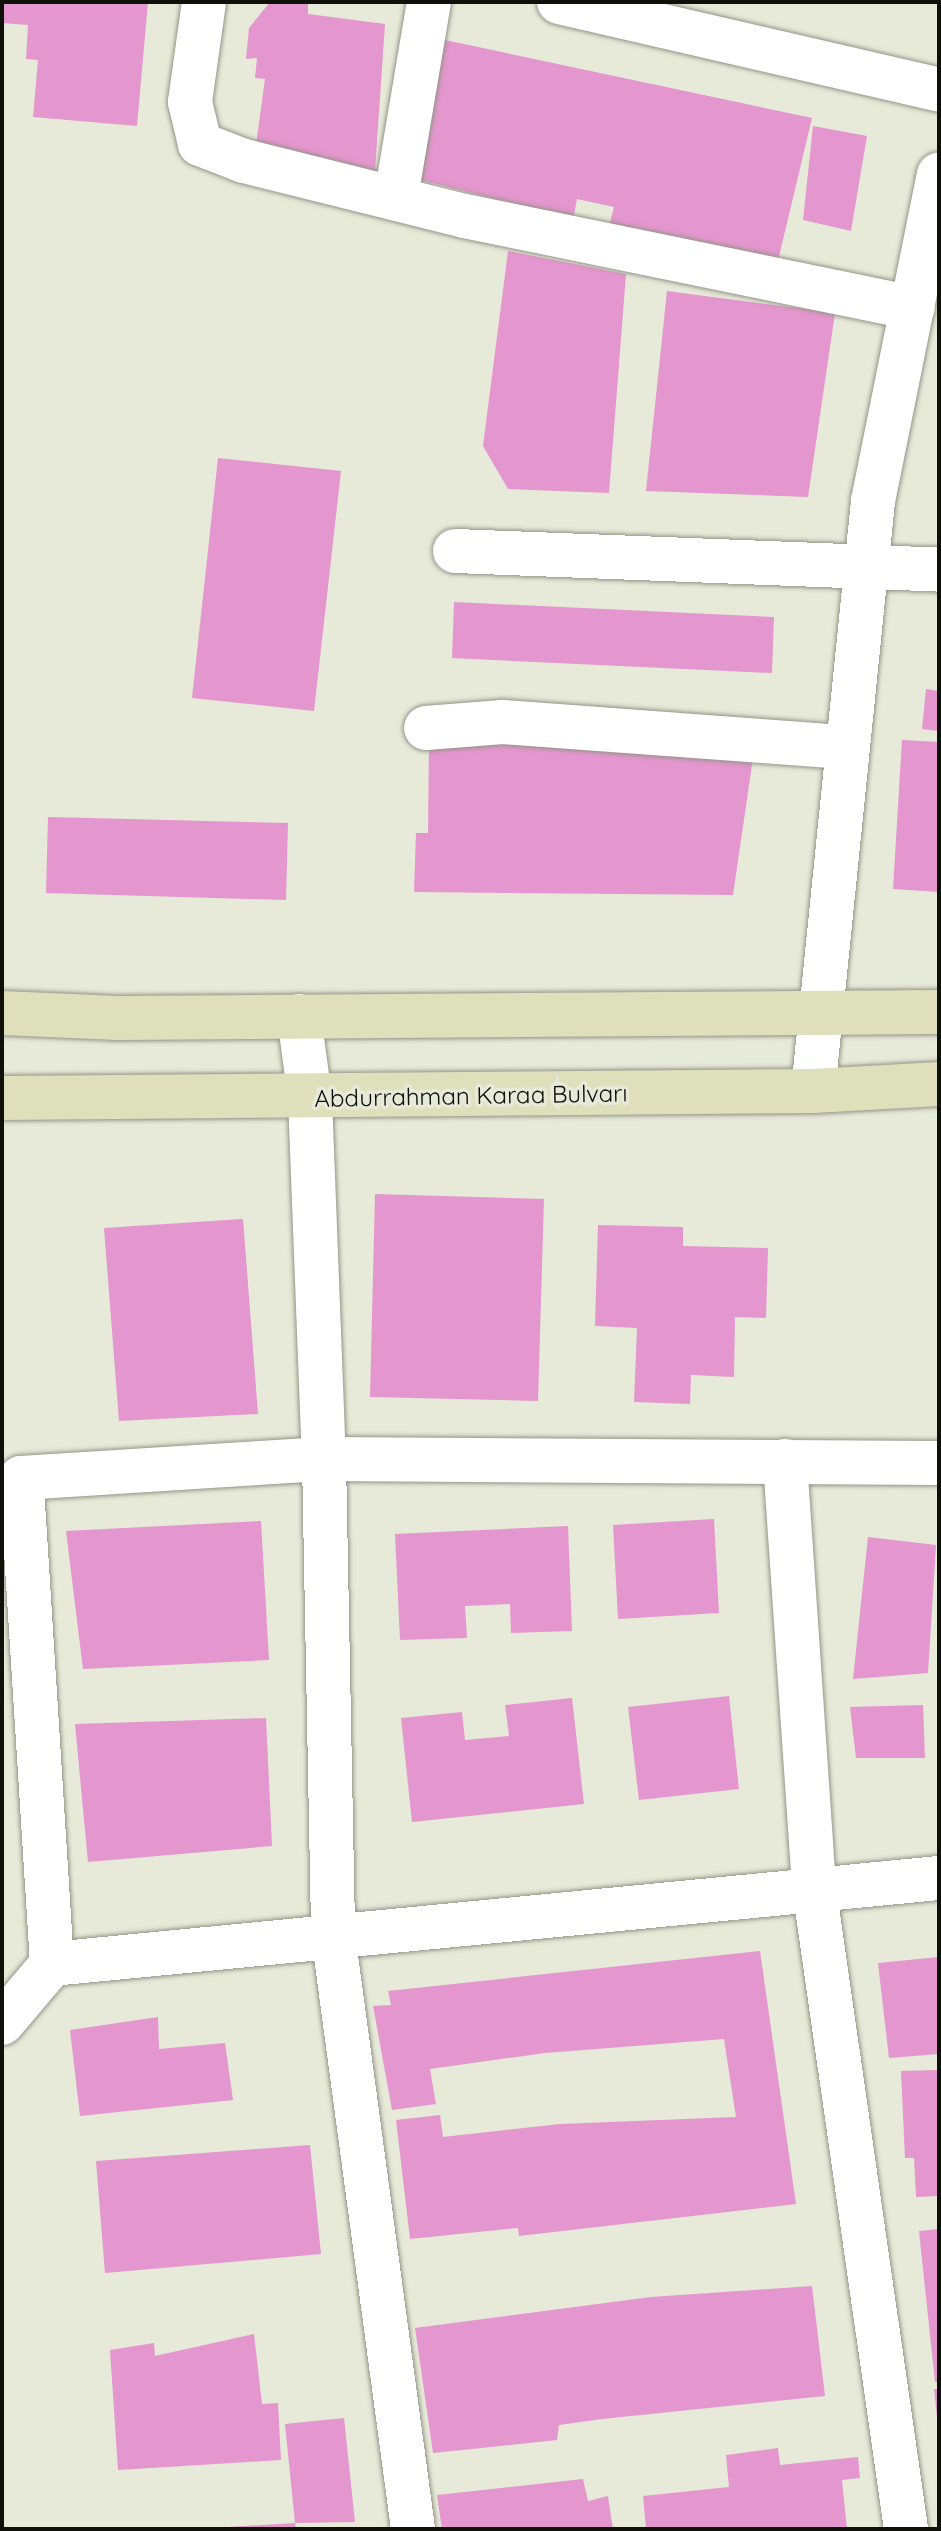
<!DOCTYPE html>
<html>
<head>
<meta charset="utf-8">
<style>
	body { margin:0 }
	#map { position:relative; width:941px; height:2531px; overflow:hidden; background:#e7e9d9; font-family:Quicksand,sans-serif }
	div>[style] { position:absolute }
	.building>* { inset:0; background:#e496ce }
	.roads { filter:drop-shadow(0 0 2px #939586) drop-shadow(0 0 2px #939586) }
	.minor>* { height:44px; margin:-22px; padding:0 22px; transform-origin:22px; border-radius:22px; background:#fff }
	.secondary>* { height:44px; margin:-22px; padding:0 22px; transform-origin:22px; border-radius:22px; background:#dedfbb }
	span { translate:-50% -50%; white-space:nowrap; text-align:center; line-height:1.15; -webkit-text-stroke:7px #e7e9d9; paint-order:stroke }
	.street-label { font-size:24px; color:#0f100a }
	.frame { position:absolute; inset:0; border:4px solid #0f100a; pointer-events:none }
</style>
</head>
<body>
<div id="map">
	<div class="building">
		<i style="clip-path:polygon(2px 2px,148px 2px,137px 126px,33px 117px,38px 60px,26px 59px,28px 25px,2px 23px)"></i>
		<i style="clip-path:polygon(270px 2px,308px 2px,308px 14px,385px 24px,375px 171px,255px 152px,265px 79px,255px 78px,257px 58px,246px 59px,249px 28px)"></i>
		<i style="clip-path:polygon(440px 39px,812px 118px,777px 265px,608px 230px,614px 207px,577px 199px,573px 219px,409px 177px)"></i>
		<i style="clip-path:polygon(813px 126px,867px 136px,851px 231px,803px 220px)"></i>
		<i style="clip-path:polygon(508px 251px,626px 274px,609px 493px,508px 489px,483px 446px)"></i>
		<i style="clip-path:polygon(667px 291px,835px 313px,808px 497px,646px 491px)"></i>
		<i style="clip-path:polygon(218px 458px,341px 471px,314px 711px,192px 698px)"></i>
		<i style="clip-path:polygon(454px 602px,774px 617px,772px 673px,452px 658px)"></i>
		<i style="clip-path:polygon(926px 689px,939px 691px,939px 731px,922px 729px)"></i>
		<i style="clip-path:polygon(429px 740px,753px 758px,733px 895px,414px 892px,416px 833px,428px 833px)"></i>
		<i style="clip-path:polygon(902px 740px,939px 742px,939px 892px,893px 889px)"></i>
		<i style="clip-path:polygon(48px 817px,288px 823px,286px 900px,46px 893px)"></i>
		<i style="clip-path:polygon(375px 1194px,544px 1199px,538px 1401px,370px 1397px)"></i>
		<i style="clip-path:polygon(243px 1219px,258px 1414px,119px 1421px,104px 1228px)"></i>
		<i style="clip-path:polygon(598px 1225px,683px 1227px,683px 1246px,768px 1248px,766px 1318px,735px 1317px,734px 1377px,691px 1375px,690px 1404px,634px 1402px,637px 1328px,595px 1326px)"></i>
		<i style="clip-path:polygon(714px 1519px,719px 1613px,618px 1619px,613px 1525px)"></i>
		<i style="clip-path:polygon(261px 1521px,269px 1660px,83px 1669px,66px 1531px)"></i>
		<i style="clip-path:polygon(568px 1526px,572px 1631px,511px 1633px,510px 1604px,465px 1606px,467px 1638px,400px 1640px,395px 1534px)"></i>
		<i style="clip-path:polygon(868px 1537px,936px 1545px,928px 1673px,853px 1679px)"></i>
		<i style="clip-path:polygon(729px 1696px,739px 1789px,639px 1800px,628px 1707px)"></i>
		<i style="clip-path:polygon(572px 1698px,584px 1804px,412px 1822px,401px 1718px,462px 1712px,465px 1740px,509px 1736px,505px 1705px)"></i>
		<i style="clip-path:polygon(923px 1705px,925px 1758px,856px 1758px,850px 1707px)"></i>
		<i style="clip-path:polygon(266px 1718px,272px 1846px,88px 1862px,75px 1724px)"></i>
		<i style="clip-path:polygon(760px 1951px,796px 2204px,519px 2236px,518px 2228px,410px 2239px,396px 2120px,440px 2115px,443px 2137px,560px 2124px,736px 2117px,724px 2039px,545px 2053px,430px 2069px,436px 2104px,392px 2110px,373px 2006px,391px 2005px,388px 1991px)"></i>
		<i style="clip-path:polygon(939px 1957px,939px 2054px,889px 2058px,878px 1963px)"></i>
		<i style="clip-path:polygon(158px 2017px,159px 2049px,225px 2043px,233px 2100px,80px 2116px,70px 2030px)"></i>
		<i style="clip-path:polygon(939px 2070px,939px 2196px,916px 2197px,914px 2158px,905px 2158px,901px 2071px)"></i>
		<i style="clip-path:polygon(310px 2145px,321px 2254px,105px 2273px,96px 2161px)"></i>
		<i style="clip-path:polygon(939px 2229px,939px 2382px,935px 2382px,919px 2231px)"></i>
		<i style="clip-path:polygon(812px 2286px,825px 2396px,602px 2419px,559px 2425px,557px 2440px,433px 2453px,415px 2328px,651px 2297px)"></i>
		<i style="clip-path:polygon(254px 2334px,262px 2404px,278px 2403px,281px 2460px,118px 2470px,110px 2350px,154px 2343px,155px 2356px)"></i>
		<i style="clip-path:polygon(934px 2389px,939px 2389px,939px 2417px,937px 2417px)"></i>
		<i style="clip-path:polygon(344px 2418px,355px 2522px,295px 2523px,285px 2424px)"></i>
		<i style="clip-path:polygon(778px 2448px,780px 2465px,858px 2457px,860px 2478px,842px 2480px,847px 2529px,646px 2529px,643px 2496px,729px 2487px,726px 2455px)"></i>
		<i style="clip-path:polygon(583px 2479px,588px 2501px,608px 2496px,613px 2529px,442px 2529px,437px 2495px)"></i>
		<i style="clip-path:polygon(295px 2523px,296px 2529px,229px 2529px,229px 2527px)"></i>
	</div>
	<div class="roads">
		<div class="minor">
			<i style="left:204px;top:2px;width:101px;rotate:98deg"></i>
			<i style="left:190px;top:102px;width:43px;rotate:76.6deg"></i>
			<i style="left:200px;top:144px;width:47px;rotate:21.1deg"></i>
			<i style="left:244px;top:161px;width:228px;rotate:14deg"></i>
			<i style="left:465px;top:216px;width:457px;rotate:11.6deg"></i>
			<i style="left:559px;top:2px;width:390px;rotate:13deg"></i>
			<i style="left:396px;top:197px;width:198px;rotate:-80.4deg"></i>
			<i style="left:455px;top:551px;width:484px;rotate:2.2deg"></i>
			<i style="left:426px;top:728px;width:77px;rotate:-4.5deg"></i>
			<i style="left:503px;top:722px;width:343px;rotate:4.2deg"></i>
			<i style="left:299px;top:1016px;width:83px;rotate:82.4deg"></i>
			<i style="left:310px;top:1098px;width:361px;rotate:87.8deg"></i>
			<i style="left:324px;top:1459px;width:475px;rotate:88.9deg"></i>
			<i style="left:333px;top:1934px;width:600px;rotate:82.34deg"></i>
			<i style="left:813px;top:1091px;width:593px;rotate:-84.19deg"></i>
			<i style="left:873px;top:501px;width:333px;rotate:-78.6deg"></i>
			<i style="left:785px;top:1461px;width:427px;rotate:86.1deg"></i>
			<i style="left:814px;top:1887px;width:649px;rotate:81.84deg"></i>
			<i style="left:52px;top:1964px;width:487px;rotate:-93.6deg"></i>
			<i style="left:21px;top:1478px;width:304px;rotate:-3.6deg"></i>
			<i style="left:324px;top:1459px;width:615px;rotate:0.37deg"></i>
			<i style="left:2px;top:2023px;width:77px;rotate:-49.7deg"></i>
			<i style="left:52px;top:1964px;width:891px;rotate:-5.54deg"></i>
		</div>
		<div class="secondary">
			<i style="left:2px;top:1013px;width:116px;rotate:2.5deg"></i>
			<i style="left:118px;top:1018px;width:821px;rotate:-0.42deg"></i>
			<i style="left:2px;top:1098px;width:811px;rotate:-0.49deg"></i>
			<i style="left:813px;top:1091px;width:126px;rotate:-3.2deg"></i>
		</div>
	</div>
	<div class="street-label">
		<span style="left:471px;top:1096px;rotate:-1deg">Abdurrahman Karaa Bulvarı</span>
	</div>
	<div class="frame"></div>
</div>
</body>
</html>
